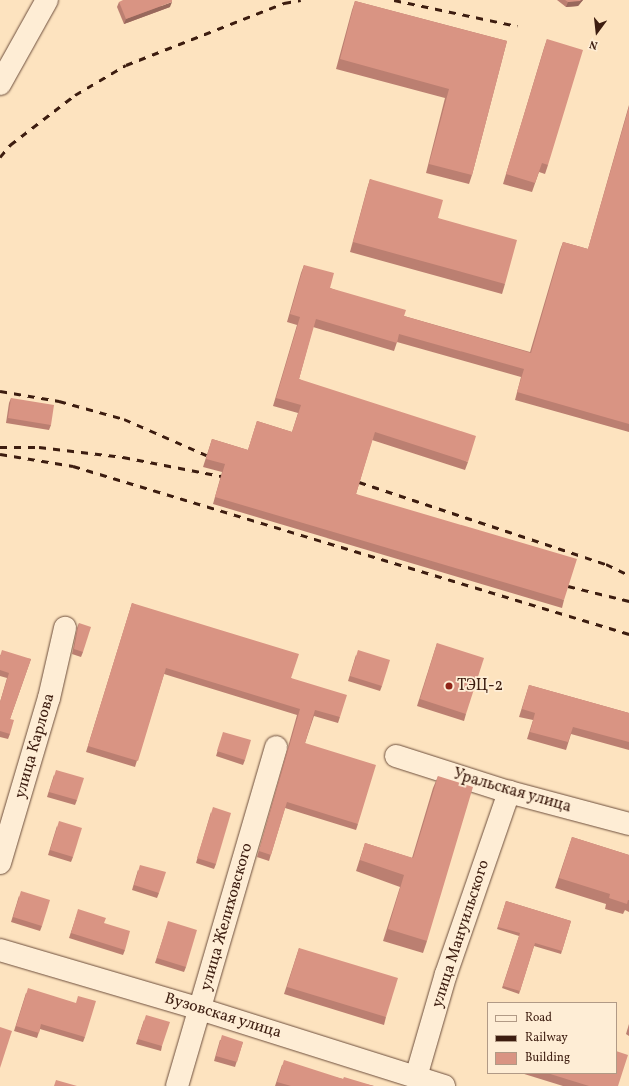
<!DOCTYPE html>
<html>
<head>
<meta charset="utf-8">
<style>
	body { margin:0 }
	#map { position:relative; width:629px; height:1086px; overflow:hidden; background:#fde3bf; font-family:Vollkorn,serif }
	div>[style] { position:absolute }
	.roads { filter:drop-shadow(0 0 1px #6d4e3c) drop-shadow(0 0 1px #6d4e3c) }
	.minor>* { height:22px; margin:-11px; padding:0 11px; transform-origin:11px; border-radius:11px; background:#feedd5 }
	.rail>* { height:3px; margin-top:-1.5px; transform-origin:0; background:repeating-linear-gradient(90deg,#3d1d10 0 7px,transparent 0 14px) }
	.wall>* { inset:0; background:#bb7f71 }
	.shaded-wall>* { inset:0; background:#98685c }
	.building>* { inset:0; background:#d99483 }
	.dots>* { width:11px; height:11px; translate:-50% -50%; box-sizing:border-box; border:2px solid #feedd5; border-radius:50% }
	span { translate:-50% -50%; white-space:nowrap; text-align:center; line-height:1.15; -webkit-text-stroke:3.5px #feedd5; paint-order:stroke }
	.poi-label { font-size:16px; color:#3d1d10 }
	.left { translate:0 -50%; text-align:left }
	.street-label { font-size:16px; color:#3d1d10 }
	.legend { position:absolute; left:487px; top:1002px; width:130px; height:72px; box-sizing:border-box; background:#feedd5; border:1px solid #b19a86; margin:0; padding:5px 7px; list-style:none; font-size:12px; color:#3d1d10 }
	.legend li { display:flex; align-items:center; gap:8px; height:20px }
	.legend b { width:20px; border:1px solid #b19a86 }
	.north { position:absolute; left:577px; top:12px; width:40px; height:40px; -webkit-text-stroke:3px #feedd5; paint-order:stroke; rotate:195deg; font-size:11px; font-weight:700; line-height:16px; text-align:center; color:#3d1d10 }
	.north::after { content:''; display:block; margin:auto; width:14px; height:18px; background:#3d1d10; clip-path:polygon(50% 0,100% 100%,50% 72%,0 100%) }
</style>
</head>
<body>
<div id="map">
	<div class="roads">
		<div class="minor">
			<i style="left:0;top:84px;width:96px;rotate:-60.8deg"></i>
			<i style="left:396px;top:756px;width:119px;rotate:17.7deg"></i>
			<i style="left:509px;top:792px;width:124px;rotate:14.9deg"></i>
			<i style="left:0;top:863px;width:172px;rotate:-73.5deg"></i>
			<i style="left:49px;top:698px;width:72px;rotate:-77.1deg"></i>
			<i style="left:0;top:950px;width:209px;rotate:16.4deg"></i>
			<i style="left:200px;top:1009px;width:256px;rotate:17.5deg"></i>
			<i style="left:416px;top:1077px;width:107px;rotate:-73.8deg"></i>
			<i style="left:446px;top:974px;width:193px;rotate:-70.9deg"></i>
			<i style="left:177px;top:1086px;width:353px;rotate:-73.7deg"></i>
		</div>
	</div>
	<div class="rail">
		<i style="left:394px;top:0;width:126px;rotate:11.9deg"></i>
		<i style="left:0;top:157px;width:16px;rotate:-50deg"></i>
		<i style="left:10px;top:145px;width:82px;rotate:-37.6deg"></i>
		<i style="left:75px;top:95px;width:59px;rotate:-30.5deg"></i>
		<i style="left:126px;top:65px;width:170px;rotate:-21.4deg"></i>
		<i style="left:284px;top:3px;width:17px;rotate:-10deg"></i>
		<i style="left:0;top:391px;width:60px;rotate:9.6deg"></i>
		<i style="left:59px;top:401px;width:67px;rotate:15.5deg"></i>
		<i style="left:124px;top:419px;width:90px;rotate:23.7deg"></i>
		<i style="left:0;top:447px;width:39px"></i>
		<i style="left:39px;top:447px;width:85px;rotate:6.8deg"></i>
		<i style="left:123px;top:457px;width:100px;rotate:11deg"></i>
		<i style="left:0;top:454px;width:74px;rotate:9.3deg"></i>
		<i style="left:73px;top:466px;width:581px;rotate:16.81deg"></i>
		<i style="left:359px;top:482px;width:260px;rotate:18.4deg"></i>
		<i style="left:606px;top:564px;width:25px;rotate:26deg"></i>
		<i style="left:568px;top:586px;width:63px;rotate:13.8deg"></i>
	</div>
	<div class="wall">
		<i style="clip-path:polygon(557px 0,583px 0,578px 6px,566px 7px)"></i>
		<i style="clip-path:polygon(355px 1px,507px 41px,472px 175px,469px 184px,426px 173px,445px 98px,336px 69px,352px 10px)"></i>
		<i style="clip-path:polygon(119px 2px,170px 7px,124px 24px,117px 7px)"></i>
		<i style="clip-path:polygon(547px 39px,548px 165px,545px 174px,539px 172px,532px 192px,503px 184px,544px 48px)"></i>
		<i style="clip-path:polygon(629px 105px,629px 432px,515px 400px,521px 377px,397px 342px,394px 351px,313px 327px,299px 379px,468px 462px,465px 470px,372px 440px,356px 494px,564px 600px,562px 608px,213px 504px,222px 472px,203px 467px,212px 439px,248px 450px,257px 421px,292px 432px,298px 413px,273px 406px,297px 325px,287px 322px,301px 273px,304px 265px,330px 288px,404px 316px,530px 352px,560px 250px,563px 242px,588px 249px)"></i>
		<i style="clip-path:polygon(370px 179px,438px 218px,505px 284px,502px 294px,350px 252px,367px 189px)"></i>
		<i style="clip-path:polygon(11px 398px,51px 425px,49px 430px,6px 423px,9px 403px)"></i>
		<i style="clip-path:polygon(132px 603px,291px 678px,340px 717px,338px 723px,314px 716px,305px 743px,358px 824px,356px 830px,285px 808px,269px 861px,257px 857px,297px 715px,164px 674px,135px 767px,86px 752px)"></i>
		<i style="clip-path:polygon(79px 623px,83px 652px,81px 657px,72px 654px,77px 628px)"></i>
		<i style="clip-path:polygon(437px 643px,466px 714px,464px 721px,417px 706px)"></i>
		<i style="clip-path:polygon(0 655px,31px 659px,10px 719px,10px 734px,8px 739px,0 737px,0 702px,7px 678px,0 676px)"></i>
		<i style="clip-path:polygon(356px 655px,382px 686px,380px 691px,348px 681px)"></i>
		<i style="clip-path:polygon(529px 685px,629px 713px,629px 750px,571px 734px,566px 750px,527px 739px,533px 720px,519px 717px)"></i>
		<i style="clip-path:polygon(222px 737px,245px 760px,243px 765px,216px 756px)"></i>
		<i style="clip-path:polygon(54px 775px,77px 800px,75px 805px,47px 797px)"></i>
		<i style="clip-path:polygon(438px 776px,427px 941px,423px 953px,383px 941px,400px 887px,356px 871px,365px 843px,412px 858px,433px 788px)"></i>
		<i style="clip-path:polygon(211px 812px,216px 864px,214px 869px,196px 863px)"></i>
		<i style="clip-path:polygon(57px 826px,73px 857px,71px 862px,48px 855px)"></i>
		<i style="clip-path:polygon(572px 837px,629px 855px,629px 912px,625px 910px,623px 914px,605px 909px,606px 904px,555px 888px)"></i>
		<i style="clip-path:polygon(138px 870px,159px 893px,157px 898px,132px 890px)"></i>
		<i style="clip-path:polygon(19px 896px,42px 926px,40px 931px,11px 922px)"></i>
		<i style="clip-path:polygon(506px 901px,571px 921px,561px 954px,534px 946px,519px 994px,502px 988px,519px 936px,497px 929px)"></i>
		<i style="clip-path:polygon(77px 914px,125px 950px,123px 955px,69px 938px)"></i>
		<i style="clip-path:polygon(167px 926px,186px 967px,184px 972px,155px 963px)"></i>
		<i style="clip-path:polygon(299px 948px,386px 1017px,384px 1025px,284px 994px)"></i>
		<i style="clip-path:polygon(26px 993px,85px 1037px,83px 1042px,40px 1029px,37px 1038px,14px 1031px)"></i>
		<i style="clip-path:polygon(144px 1020px,162px 1046px,161px 1051px,136px 1044px)"></i>
		<i style="clip-path:polygon(629px 1024px,629px 1036px,626px 1034px)"></i>
		<i style="clip-path:polygon(220px 1040px,243px 1042px,235px 1067px,214px 1061px)"></i>
		<i style="clip-path:polygon(282px 1065px,343px 1079px,374px 1086px,275px 1086px)"></i>
		<i style="clip-path:polygon(521px 1073px,616px 1073px,618px 1086px,563px 1086px)"></i>
	</div>
	<div class="shaded-wall">
		<i style="clip-path:polygon(581px 0,583px 0,578px 6px,566px 7px,568px 2px)"></i>
		<i style="clip-path:polygon(172px 2px,170px 7px,124px 24px,126px 19px)"></i>
	</div>
	<div class="building">
		<i style="clip-path:polygon(123px 0,172px 0,172px 2px,126px 19px,119px 2px)"></i>
		<i style="clip-path:polygon(565px 0,581px 0,580px 1px,568px 2px)"></i>
		<i style="clip-path:polygon(355px 1px,507px 41px,472px 175px,429px 164px,449px 89px,340px 59px)"></i>
		<i style="clip-path:polygon(547px 39px,583px 50px,548px 165px,542px 163px,535px 183px,506px 174px)"></i>
		<i style="clip-path:polygon(629px 107px,629px 424px,517px 392px,524px 369px,399px 334px,397px 343px,316px 319px,299px 379px,476px 436px,468px 462px,375px 432px,356px 494px,577px 559px,564px 600px,215px 497px,225px 464px,206px 459px,212px 439px,248px 450px,257px 421px,292px 432px,301px 405px,276px 398px,300px 317px,290px 314px,304px 265px,334px 273px,330px 288px,406px 310px,404px 316px,531px 353px,563px 242px,588px 249px)"></i>
		<i style="clip-path:polygon(370px 179px,443px 200px,438px 218px,517px 240px,505px 284px,353px 242px)"></i>
		<i style="clip-path:polygon(11px 398px,54px 405px,51px 425px,8px 418px)"></i>
		<i style="clip-path:polygon(132px 603px,299px 654px,291px 678px,347px 695px,340px 717px,315px 710px,305px 743px,376px 765px,358px 824px,287px 802px,271px 855px,259px 851px,300px 709px,166px 668px,138px 761px,88px 746px)"></i>
		<i style="clip-path:polygon(79px 623px,91px 627px,83px 652px,74px 649px)"></i>
		<i style="clip-path:polygon(437px 643px,484px 658px,466px 714px,420px 699px)"></i>
		<i style="clip-path:polygon(2px 650px,31px 659px,10px 719px,14px 720px,10px 734px,0 731px,0 702px,9px 673px,0 670px,0 656px)"></i>
		<i style="clip-path:polygon(358px 650px,390px 660px,382px 686px,350px 676px)"></i>
		<i style="clip-path:polygon(529px 685px,629px 713px,629px 742px,573px 727px,568px 742px,530px 732px,535px 713px,522px 709px)"></i>
		<i style="clip-path:polygon(223px 732px,251px 740px,245px 760px,217px 751px)"></i>
		<i style="clip-path:polygon(56px 770px,84px 778px,77px 800px,49px 792px)"></i>
		<i style="clip-path:polygon(438px 776px,473px 787px,427px 941px,388px 929px,404px 875px,360px 860px,365px 843px,413px 858px)"></i>
		<i style="clip-path:polygon(213px 807px,231px 813px,216px 864px,197px 858px)"></i>
		<i style="clip-path:polygon(59px 821px,82px 828px,73px 857px,50px 850px)"></i>
		<i style="clip-path:polygon(572px 837px,629px 855px,629px 900px,628px 900px,627px 904px,609px 898px,610px 894px,559px 878px)"></i>
		<i style="clip-path:polygon(140px 865px,166px 872px,159px 893px,134px 885px)"></i>
		<i style="clip-path:polygon(21px 891px,50px 900px,42px 926px,13px 917px)"></i>
		<i style="clip-path:polygon(506px 901px,571px 921px,562px 951px,535px 943px,520px 991px,503px 986px,520px 933px,498px 927px)"></i>
		<i style="clip-path:polygon(78px 909px,106px 918px,104px 923px,130px 931px,125px 950px,71px 933px)"></i>
		<i style="clip-path:polygon(168px 921px,197px 930px,186px 967px,157px 958px)"></i>
		<i style="clip-path:polygon(299px 948px,398px 978px,386px 1017px,287px 987px)"></i>
		<i style="clip-path:polygon(28px 988px,76px 1003px,78px 996px,96px 1001px,85px 1037px,41px 1024px,39px 1033px,16px 1026px)"></i>
		<i style="clip-path:polygon(146px 1015px,170px 1022px,162px 1046px,138px 1039px)"></i>
		<i style="clip-path:polygon(0 1027px,12px 1031px,0 1068px)"></i>
		<i style="clip-path:polygon(222px 1035px,243px 1042px,237px 1062px,216px 1056px)"></i>
		<i style="clip-path:polygon(616px 1051px,628px 1055px,618px 1086px,589px 1086px,547px 1073px,616px 1073px)"></i>
		<i style="clip-path:polygon(284px 1060px,343px 1079px,344px 1077px,374px 1086px,291px 1086px,277px 1082px)"></i>
		<i style="clip-path:polygon(56px 1080px,77px 1086px,54px 1086px)"></i>
	</div>
	<div class="dots">
		<i style="left:449px;top:686px;background:#8f2418"></i>
	</div>
	<div class="poi-label">
		<span class="left" style="left:457px;top:686px">ТЭЦ-2</span>
	</div>
	<div class="street-label">
		<span style="left:35px;top:746px;rotate:-74deg">улица Карлова</span>
		<span style="left:512px;top:791px;rotate:16deg">Уральская улица</span>
		<span style="left:227px;top:917px;rotate:-74deg">улица Желиховского</span>
		<span style="left:461px;top:934px;rotate:-72deg">улица Мануильского</span>
		<span style="left:223px;top:1016px;rotate:17deg">Вузовская улица</span>
	</div>
	<ul class="legend">
	<li><b style="height:5px;background:#feedd5"></b>Road</li>
	<li><b style="height:5px;background:#3d1d10"></b>Railway</li>
	<li><b style="height:11px;background:#d99483"></b>Building</li>
	</ul>
	<div class="north">N</div>
</div>
</body>
</html>
